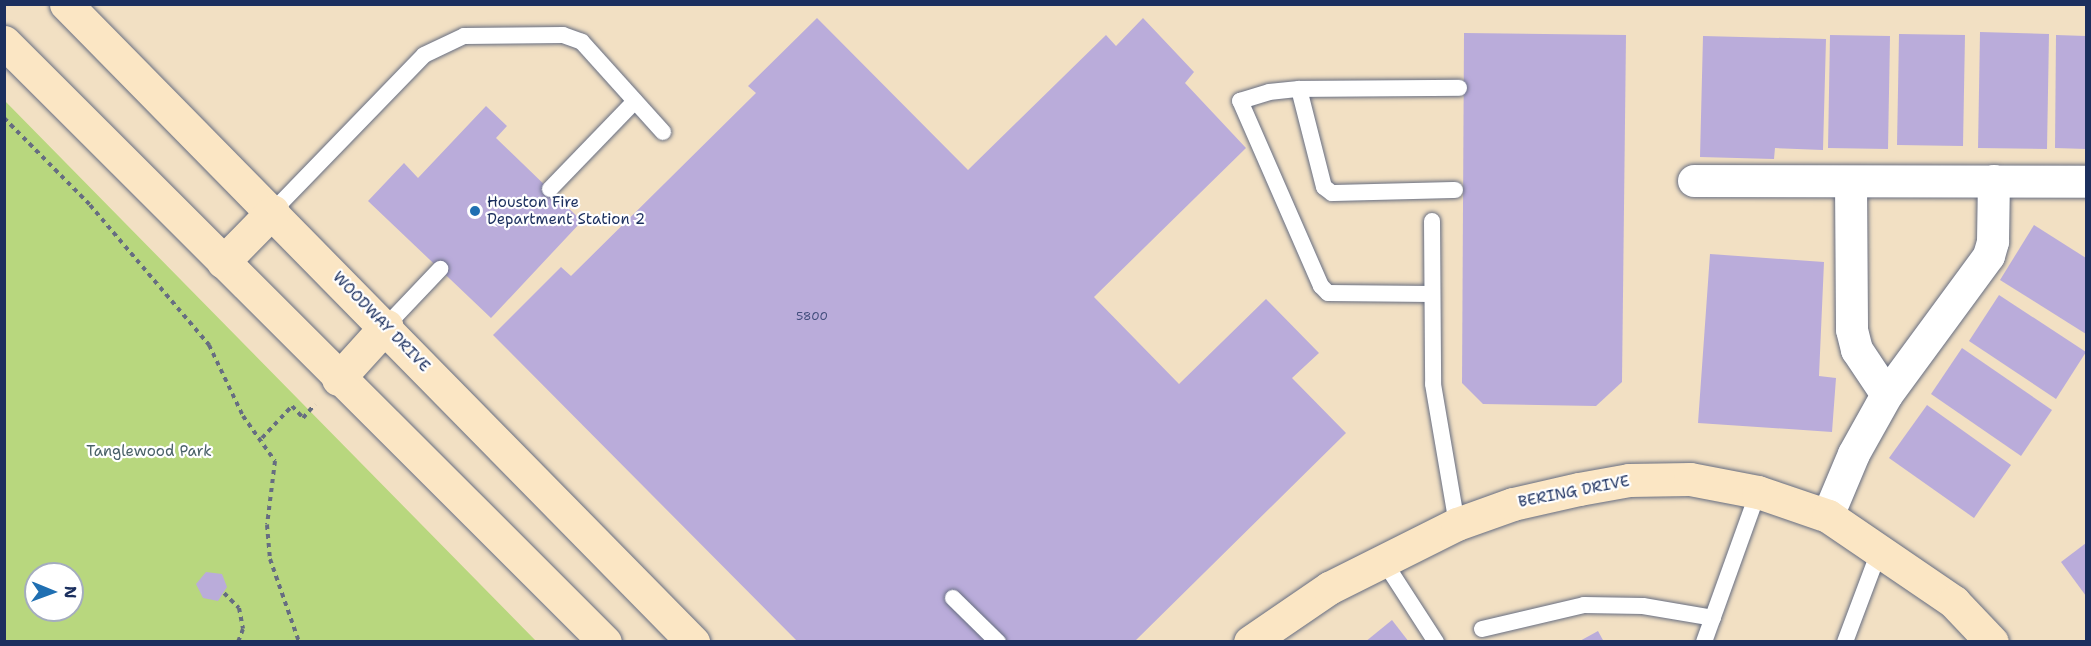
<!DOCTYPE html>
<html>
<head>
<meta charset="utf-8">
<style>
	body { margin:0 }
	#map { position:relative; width:2091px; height:646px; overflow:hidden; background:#f2e0c3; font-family:"Shantell Sans",sans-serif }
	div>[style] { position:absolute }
	.green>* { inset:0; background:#b8d77e }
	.building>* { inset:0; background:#baacda }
	.path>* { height:4px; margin-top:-2px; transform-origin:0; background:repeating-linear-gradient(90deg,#666d81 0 4.5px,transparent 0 9px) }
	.roads { filter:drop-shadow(0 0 2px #666d81) drop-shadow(0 0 2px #666d81) }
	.lane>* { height:16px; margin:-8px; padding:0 8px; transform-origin:8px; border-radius:8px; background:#fff }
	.street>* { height:32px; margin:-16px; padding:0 16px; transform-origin:16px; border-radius:16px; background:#fff }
	.secondary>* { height:33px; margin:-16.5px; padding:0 16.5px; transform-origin:16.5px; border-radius:16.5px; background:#fbe6c4 }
	.dots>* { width:16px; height:16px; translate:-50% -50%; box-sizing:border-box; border:3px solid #fff; border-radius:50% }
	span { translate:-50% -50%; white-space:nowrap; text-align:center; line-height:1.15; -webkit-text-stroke:4.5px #fff; paint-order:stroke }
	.number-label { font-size:12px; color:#434e7d }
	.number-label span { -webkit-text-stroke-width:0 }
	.poi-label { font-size:15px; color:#1b2f5e }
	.left { translate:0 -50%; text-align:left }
	.street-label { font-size:15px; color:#1b2f5e }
	.park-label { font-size:15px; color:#4a6168 }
	.frame { position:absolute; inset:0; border:6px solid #1b2f5e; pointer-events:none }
	.north { position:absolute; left:24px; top:562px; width:60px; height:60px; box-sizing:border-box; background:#fff; border:2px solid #a4acbf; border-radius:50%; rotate:91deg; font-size:16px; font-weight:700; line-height:24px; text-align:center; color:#1b2f5e }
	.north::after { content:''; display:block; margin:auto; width:21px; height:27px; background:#1f6fb2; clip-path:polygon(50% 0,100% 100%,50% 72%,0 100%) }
</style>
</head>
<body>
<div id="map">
	<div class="green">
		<i style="clip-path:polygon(evenodd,5px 101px,536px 641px,4px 641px,5px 101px,36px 574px,72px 574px,72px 610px,36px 610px,36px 574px)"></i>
	</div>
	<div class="building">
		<i style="clip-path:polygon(817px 18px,968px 170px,1106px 35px,1116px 46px,1143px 18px,1194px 72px,1185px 83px,1246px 148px,1094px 297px,1179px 384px,1266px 299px,1319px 353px,1292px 378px,1346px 433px,1134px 642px,798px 642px,493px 335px,561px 267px,571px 276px,756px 93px,748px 86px)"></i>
		<i style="clip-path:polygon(1980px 32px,2049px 34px,2047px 149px,1978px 148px)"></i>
		<i style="clip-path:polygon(1464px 33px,1626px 35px,1622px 382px,1596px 406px,1483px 404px,1462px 383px)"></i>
		<i style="clip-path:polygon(1899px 34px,1965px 35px,1963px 146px,1897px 145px)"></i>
		<i style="clip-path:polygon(1830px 35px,1890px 36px,1888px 149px,1828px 148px)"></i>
		<i style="clip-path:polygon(2056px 35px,2086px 36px,2086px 149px,2055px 148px)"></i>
		<i style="clip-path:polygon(1703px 36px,1826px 39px,1823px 150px,1775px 148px,1774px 159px,1700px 157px)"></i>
		<i style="clip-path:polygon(486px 106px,507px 126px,496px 138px,582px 221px,491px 318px,368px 201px,404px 163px,418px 178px)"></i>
		<i style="clip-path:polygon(2034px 225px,2086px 258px,2086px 334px,2000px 280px)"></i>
		<i style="clip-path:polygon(1710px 254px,1824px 262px,1819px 376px,1836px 378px,1832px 432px,1698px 423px)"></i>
		<i style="clip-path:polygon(1999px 295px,2086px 352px,2056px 399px,1969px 341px)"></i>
		<i style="clip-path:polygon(1962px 348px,2052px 410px,2021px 456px,1931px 394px)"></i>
		<i style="clip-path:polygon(1927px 405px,2011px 465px,1974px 518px,1889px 458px)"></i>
		<i style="clip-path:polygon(2086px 543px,2086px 596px,2061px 562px)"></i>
		<i style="clip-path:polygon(206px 572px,222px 574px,227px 587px,218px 601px,203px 598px,196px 584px)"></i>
		<i style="clip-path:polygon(1392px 620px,1409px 642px,1365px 642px)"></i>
		<i style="clip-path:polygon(1598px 631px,1604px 642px,1578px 642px)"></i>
	</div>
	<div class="path">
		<i style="left:4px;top:118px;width:122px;rotate:45.3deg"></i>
		<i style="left:90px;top:205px;width:184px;rotate:49.6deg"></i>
		<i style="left:209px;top:345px;width:79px;rotate:64.4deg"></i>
		<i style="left:243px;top:416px;width:55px;rotate:54.6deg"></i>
		<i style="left:275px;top:461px;width:64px;rotate:97.1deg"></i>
		<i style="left:267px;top:525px;width:34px;rotate:85deg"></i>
		<i style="left:270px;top:559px;width:88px;rotate:70.7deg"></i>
		<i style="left:262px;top:438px;width:44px;rotate:-46.8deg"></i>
		<i style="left:292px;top:406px;width:16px;rotate:47deg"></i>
		<i style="left:303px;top:418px;width:18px;rotate:-49deg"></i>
		<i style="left:224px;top:593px;width:21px;rotate:45deg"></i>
		<i style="left:239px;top:608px;width:21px;rotate:79deg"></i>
		<i style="left:243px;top:629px;width:14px;rotate:111deg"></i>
	</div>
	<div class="roads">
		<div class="lane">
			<i style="left:1299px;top:89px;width:101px;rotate:75.7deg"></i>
			<i style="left:1324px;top:187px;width:10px;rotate:37deg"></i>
			<i style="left:1332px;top:193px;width:123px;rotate:-1.4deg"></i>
			<i style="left:550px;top:189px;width:122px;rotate:-46deg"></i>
			<i style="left:273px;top:211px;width:217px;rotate:-45.9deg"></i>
			<i style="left:424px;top:55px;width:44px;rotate:-25.4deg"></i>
			<i style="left:464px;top:36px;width:99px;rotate:-0.6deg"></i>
			<i style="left:563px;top:35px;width:20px;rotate:20deg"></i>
			<i style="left:582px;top:42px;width:121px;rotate:48deg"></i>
			<i style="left:1432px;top:221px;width:163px;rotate:89.6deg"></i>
			<i style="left:1433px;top:384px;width:142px;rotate:80.3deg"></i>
			<i style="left:1432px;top:294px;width:104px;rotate:-179.4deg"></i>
			<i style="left:1328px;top:293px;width:10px;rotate:-135deg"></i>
			<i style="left:1321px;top:286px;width:202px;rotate:-113.6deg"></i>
			<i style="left:1240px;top:101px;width:30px;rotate:-17deg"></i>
			<i style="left:1269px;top:92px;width:30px;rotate:-6deg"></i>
			<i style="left:1299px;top:89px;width:160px;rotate:-0.4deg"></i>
			<i style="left:386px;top:326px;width:79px;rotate:-46.5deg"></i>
			<i style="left:1383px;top:560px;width:98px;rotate:57.1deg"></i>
			<i style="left:953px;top:598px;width:63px;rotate:44.4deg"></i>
			<i style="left:1482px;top:629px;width:105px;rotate:-13.2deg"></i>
			<i style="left:1584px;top:605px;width:59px;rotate:1deg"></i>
			<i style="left:1643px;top:606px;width:71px;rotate:9.7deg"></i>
			<i style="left:1704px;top:642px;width:159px;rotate:-70.2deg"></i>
			<i style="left:1845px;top:642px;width:99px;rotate:-69.4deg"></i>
		</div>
		<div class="street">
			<i style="left:1694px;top:181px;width:392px;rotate:0.1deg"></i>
			<i style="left:1851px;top:182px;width:148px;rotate:89.6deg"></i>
			<i style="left:1852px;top:330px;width:21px;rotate:76deg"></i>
			<i style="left:1857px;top:350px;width:54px;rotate:56.3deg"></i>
			<i style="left:1828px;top:516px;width:67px;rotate:-67.2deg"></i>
			<i style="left:1854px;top:454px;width:68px;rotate:-60.8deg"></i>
			<i style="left:1887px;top:395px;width:172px;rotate:-53.7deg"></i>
			<i style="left:1989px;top:256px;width:15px;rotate:-74deg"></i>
			<i style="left:1993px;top:242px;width:61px;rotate:-89.1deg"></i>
		</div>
		<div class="secondary">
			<i style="left:66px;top:4px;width:895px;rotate:45.5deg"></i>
			<i style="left:4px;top:42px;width:849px;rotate:44.95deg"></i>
			<i style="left:223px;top:262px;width:71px;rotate:-45.6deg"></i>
			<i style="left:338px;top:379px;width:72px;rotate:-47.8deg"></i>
			<i style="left:1250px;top:642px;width:96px;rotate:-34.4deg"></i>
			<i style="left:1329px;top:588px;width:143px;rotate:-26.6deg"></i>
			<i style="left:1457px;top:524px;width:59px;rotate:-19.7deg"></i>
			<i style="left:1513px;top:504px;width:68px;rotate:-12.8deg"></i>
			<i style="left:1579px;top:489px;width:51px;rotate:-10.2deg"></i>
			<i style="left:1629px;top:480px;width:61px;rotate:-0.9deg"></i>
			<i style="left:1690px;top:479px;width:69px;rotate:10.8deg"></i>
			<i style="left:1758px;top:492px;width:74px;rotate:18.9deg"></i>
			<i style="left:1828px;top:516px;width:153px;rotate:34.3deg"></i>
			<i style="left:1954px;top:602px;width:55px;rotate:46.5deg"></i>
		</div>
	</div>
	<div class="dots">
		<i style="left:475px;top:211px;background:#1f6fb2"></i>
	</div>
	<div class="number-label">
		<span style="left:812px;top:317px">5800</span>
	</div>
	<div class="poi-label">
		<span class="left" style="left:487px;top:211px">Houston Fire<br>Department Station 2</span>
	</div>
	<div class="street-label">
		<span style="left:381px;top:322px;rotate:46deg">WOODWAY DRIVE</span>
		<span style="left:1574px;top:492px;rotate:-11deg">BERING DRIVE</span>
	</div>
	<div class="park-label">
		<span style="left:149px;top:452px">Tanglewood Park</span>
	</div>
	<div class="frame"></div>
	<div class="north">N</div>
</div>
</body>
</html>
